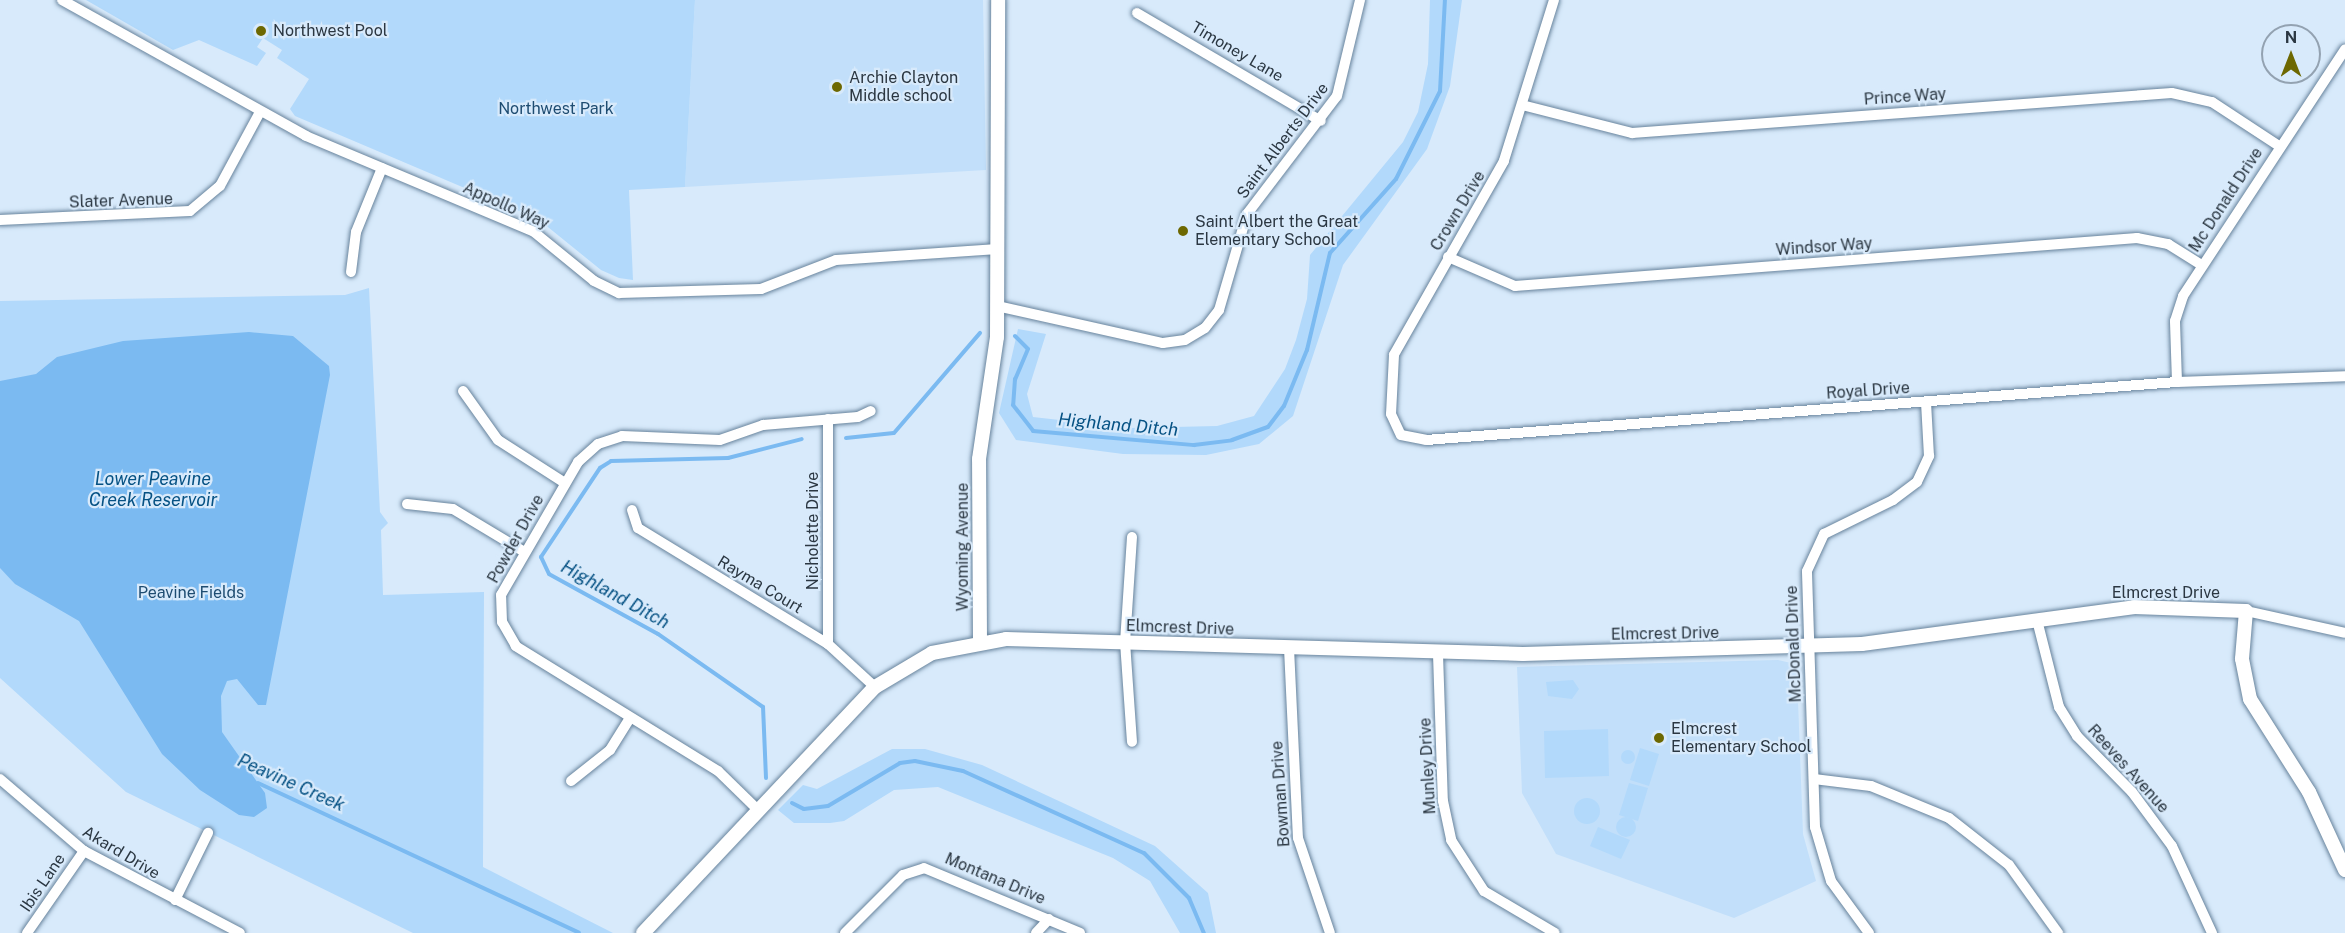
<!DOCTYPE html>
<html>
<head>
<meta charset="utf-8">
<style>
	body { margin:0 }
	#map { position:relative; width:2345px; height:933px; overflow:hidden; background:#d8eafb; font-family:"Public Sans",sans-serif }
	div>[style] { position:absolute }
	.built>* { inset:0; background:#c2dffa }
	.green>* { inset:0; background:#b2d9fb }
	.round { border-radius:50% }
	.water>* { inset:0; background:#7bbaf1 }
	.stream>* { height:4px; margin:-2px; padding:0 2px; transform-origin:2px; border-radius:2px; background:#7bbaf1 }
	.roads { filter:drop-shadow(0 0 2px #67839c) drop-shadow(0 0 2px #67839c) }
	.minor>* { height:10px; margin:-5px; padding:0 5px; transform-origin:5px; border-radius:5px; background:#fff }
	.tertiary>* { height:14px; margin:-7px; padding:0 7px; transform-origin:7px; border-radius:7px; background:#fff }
	.dots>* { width:16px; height:16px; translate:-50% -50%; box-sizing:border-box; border:3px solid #d8eafb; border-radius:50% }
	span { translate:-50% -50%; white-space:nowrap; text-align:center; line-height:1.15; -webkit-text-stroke:4.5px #d8eafb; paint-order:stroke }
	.poi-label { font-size:16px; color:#2b3742 }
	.left { translate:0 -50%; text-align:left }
	.street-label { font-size:16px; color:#2b3742 }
	.park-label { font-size:16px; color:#1e4c71 }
	.water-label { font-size:18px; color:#065284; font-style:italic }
	.north { position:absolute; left:2261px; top:24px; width:60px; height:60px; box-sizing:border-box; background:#d8eafb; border:2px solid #93a2b1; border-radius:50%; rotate:0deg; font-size:16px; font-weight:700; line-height:24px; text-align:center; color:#2b3742 }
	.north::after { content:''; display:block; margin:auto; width:21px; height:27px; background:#6d6801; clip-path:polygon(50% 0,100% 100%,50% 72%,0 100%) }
</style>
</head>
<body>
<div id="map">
	<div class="built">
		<i style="clip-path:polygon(695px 0,983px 0,986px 170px,685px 187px)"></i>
		<i style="clip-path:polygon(1778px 660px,1791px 663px,1797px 674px,1803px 834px,1816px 881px,1734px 918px,1556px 854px,1522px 793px,1517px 667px)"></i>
	</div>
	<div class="green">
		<i style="clip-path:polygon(86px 0,695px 0,685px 187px,629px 190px,633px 280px,619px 278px,601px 270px,538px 219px,295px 116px,290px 109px,309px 79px,277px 58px,282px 50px,263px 38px,257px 47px,266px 53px,257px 66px,199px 40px,173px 50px)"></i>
		<i style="clip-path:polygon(1430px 0,1462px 0,1450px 86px,1427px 149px,1343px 265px,1293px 416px,1259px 444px,1206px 455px,1123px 454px,1016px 440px,999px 413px,1018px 329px,1046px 334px,1027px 394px,1033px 417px,1130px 428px,1217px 426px,1254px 416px,1285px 369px,1296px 340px,1307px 299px,1310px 255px,1403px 142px,1418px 112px,1428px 64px)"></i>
		<i style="clip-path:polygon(369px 288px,380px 512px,388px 523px,381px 530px,383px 595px,484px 592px,483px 867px,613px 933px,413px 933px,126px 792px,0 678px,0 301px,345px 295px)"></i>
		<i style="clip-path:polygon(1573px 680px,1579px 689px,1572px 699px,1548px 696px,1546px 682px)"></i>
		<i style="clip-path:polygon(1608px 729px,1609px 776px,1545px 778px,1544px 731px)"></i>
		<i style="clip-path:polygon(1640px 748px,1659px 754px,1649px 786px,1630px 780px)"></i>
		<i style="clip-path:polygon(892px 749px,925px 749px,982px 765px,1155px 846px,1208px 893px,1216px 933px,1180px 933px,1150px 881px,1113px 858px,938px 787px,894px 790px,844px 821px,830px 823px,794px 823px,778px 810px,803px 785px,817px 789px)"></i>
		<i class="round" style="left:1621px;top:750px;width:14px;height:14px"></i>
		<i style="clip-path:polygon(1629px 783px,1648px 788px,1638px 821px,1619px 815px)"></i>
		<i class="round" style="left:1574px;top:798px;width:26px;height:26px"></i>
		<i class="round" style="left:1616px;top:817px;width:20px;height:20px"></i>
		<i style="clip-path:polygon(1598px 827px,1630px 840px,1621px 859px,1590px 846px)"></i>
	</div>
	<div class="water">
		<i style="clip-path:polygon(249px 332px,293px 336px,329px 366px,330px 375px,266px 705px,258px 705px,237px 679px,227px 681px,221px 696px,222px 732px,265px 793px,267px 808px,254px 817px,239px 815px,200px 790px,162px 754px,79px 621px,15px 584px,0 568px,0 381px,36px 374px,57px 357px,123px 341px)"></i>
	</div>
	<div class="stream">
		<i style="left:1015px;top:336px;width:18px;rotate:45deg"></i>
		<i style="left:1028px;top:349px;width:33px;rotate:113deg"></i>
		<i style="left:1015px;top:379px;width:26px;rotate:94deg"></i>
		<i style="left:1013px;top:405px;width:33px;rotate:52deg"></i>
		<i style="left:1033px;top:431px;width:162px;rotate:5deg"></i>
		<i style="left:1194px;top:445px;width:38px;rotate:-7deg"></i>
		<i style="left:1232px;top:440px;width:38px;rotate:-20deg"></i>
		<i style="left:1268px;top:427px;width:26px;rotate:-53deg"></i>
		<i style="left:1284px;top:406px;width:61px;rotate:-67.7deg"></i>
		<i style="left:1307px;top:350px;width:100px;rotate:-76.7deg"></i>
		<i style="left:1330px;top:253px;width:99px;rotate:-48.3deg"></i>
		<i style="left:1396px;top:179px;width:98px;rotate:-63.4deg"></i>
		<i style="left:1440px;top:91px;width:91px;rotate:-86.9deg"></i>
		<i style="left:846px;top:438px;width:48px;rotate:-5.9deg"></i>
		<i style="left:894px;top:433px;width:132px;rotate:-49.3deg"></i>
		<i style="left:766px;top:778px;width:71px;rotate:-92.4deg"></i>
		<i style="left:763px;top:707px;width:128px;rotate:-145.2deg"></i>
		<i style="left:658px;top:634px;width:124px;rotate:-151.2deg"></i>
		<i style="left:549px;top:574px;width:19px;rotate:-115deg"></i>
		<i style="left:541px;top:557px;width:107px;rotate:-56.5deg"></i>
		<i style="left:600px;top:468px;width:13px;rotate:-32deg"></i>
		<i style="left:611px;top:461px;width:117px;rotate:-1.5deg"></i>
		<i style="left:728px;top:458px;width:76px;rotate:-14.4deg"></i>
		<i style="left:258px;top:783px;width:354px;rotate:25deg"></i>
		<i style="left:792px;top:803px;width:13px;rotate:27deg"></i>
		<i style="left:804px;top:809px;width:24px;rotate:-7deg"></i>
		<i style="left:828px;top:806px;width:84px;rotate:-30.8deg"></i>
		<i style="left:900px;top:763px;width:15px;rotate:-8deg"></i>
		<i style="left:915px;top:761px;width:49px;rotate:11.8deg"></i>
		<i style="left:963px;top:771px;width:199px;rotate:24.4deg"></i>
		<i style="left:1144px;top:853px;width:64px;rotate:45deg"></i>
		<i style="left:1189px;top:898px;width:38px;rotate:67deg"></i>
	</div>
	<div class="roads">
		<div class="minor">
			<i style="left:62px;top:0;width:279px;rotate:29.1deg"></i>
			<i style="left:306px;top:136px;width:247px;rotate:22.8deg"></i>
			<i style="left:534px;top:232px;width:77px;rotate:39.2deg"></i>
			<i style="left:594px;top:281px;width:28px;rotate:26deg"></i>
			<i style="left:619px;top:293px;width:142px;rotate:-1.6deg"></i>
			<i style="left:761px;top:289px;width:80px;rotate:-21.1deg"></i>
			<i style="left:836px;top:260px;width:162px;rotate:-3.9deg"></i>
			<i style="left:1554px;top:0;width:169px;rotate:107.3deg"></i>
			<i style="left:1504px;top:161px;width:223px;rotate:119.6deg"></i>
			<i style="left:1394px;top:355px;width:59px;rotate:92.9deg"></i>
			<i style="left:1391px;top:414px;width:23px;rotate:65deg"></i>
			<i style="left:1401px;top:435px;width:25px;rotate:11deg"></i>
			<i style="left:1426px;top:440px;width:753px;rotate:-4.42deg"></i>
			<i style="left:2177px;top:382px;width:168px;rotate:-2deg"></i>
			<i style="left:1137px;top:13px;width:213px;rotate:30.4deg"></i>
			<i style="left:1522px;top:105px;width:114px;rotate:14.3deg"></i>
			<i style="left:1632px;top:133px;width:541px;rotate:-4.24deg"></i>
			<i style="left:2172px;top:93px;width:41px;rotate:12.7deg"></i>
			<i style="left:2212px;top:102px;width:80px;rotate:33.3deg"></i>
			<i style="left:0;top:220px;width:190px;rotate:-2.7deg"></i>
			<i style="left:190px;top:211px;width:39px;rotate:-40deg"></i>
			<i style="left:220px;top:186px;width:84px;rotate:-61.6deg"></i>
			<i style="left:1448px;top:257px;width:73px;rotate:23.4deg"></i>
			<i style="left:1515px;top:286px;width:624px;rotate:-4.41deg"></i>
			<i style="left:2137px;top:238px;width:32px;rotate:11deg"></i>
			<i style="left:2168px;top:244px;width:40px;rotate:32deg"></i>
			<i style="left:351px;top:272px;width:40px;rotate:-82.9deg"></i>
			<i style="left:356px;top:232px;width:69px;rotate:-67.9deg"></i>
			<i style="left:997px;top:306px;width:170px;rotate:12.6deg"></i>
			<i style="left:1163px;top:343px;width:22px;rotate:-8deg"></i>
			<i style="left:1185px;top:340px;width:23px;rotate:-31deg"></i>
			<i style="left:1205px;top:328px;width:23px;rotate:-52deg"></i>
			<i style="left:1219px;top:310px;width:100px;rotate:-73.7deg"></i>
			<i style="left:1247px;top:214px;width:148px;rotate:-52.7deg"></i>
			<i style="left:1337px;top:96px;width:99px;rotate:-76.5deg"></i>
			<i style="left:2177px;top:382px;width:61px;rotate:-91.9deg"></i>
			<i style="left:2175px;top:321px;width:26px;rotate:-72deg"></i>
			<i style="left:2183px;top:296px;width:295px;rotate:-56.7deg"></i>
			<i style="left:463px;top:391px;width:60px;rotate:54.5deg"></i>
			<i style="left:498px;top:440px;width:80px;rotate:32.7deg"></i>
			<i style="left:828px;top:419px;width:225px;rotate:90deg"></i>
			<i style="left:407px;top:504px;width:46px;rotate:6.2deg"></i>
			<i style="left:453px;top:509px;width:82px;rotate:31deg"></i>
			<i style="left:632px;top:510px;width:19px;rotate:72deg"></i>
			<i style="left:638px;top:528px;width:223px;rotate:31.4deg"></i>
			<i style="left:828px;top:644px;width:64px;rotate:42.5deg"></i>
			<i style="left:1132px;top:537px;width:105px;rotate:93.8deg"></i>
			<i style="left:1125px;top:642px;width:100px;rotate:86deg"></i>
			<i style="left:2246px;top:611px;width:101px;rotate:12.5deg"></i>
			<i style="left:2037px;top:620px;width:90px;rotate:75.8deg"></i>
			<i style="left:2059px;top:707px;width:34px;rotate:58deg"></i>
			<i style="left:2077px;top:736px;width:78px;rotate:45.5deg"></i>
			<i style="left:2132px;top:792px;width:67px;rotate:53.5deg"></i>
			<i style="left:2172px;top:846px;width:96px;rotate:65.3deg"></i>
			<i style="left:1289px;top:648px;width:190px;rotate:87.3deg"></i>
			<i style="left:1298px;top:838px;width:100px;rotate:71.4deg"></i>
			<i style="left:1438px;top:654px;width:147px;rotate:88.1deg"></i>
			<i style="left:1443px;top:801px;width:40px;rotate:78deg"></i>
			<i style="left:1451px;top:840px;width:61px;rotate:57.1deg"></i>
			<i style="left:1484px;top:891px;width:82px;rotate:30.6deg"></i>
			<i style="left:0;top:779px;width:111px;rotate:40.6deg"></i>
			<i style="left:84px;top:851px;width:176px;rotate:27.7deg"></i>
			<i style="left:1814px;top:779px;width:57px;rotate:7deg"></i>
			<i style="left:1871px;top:786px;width:84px;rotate:22.3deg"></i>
			<i style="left:1949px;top:818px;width:76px;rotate:38.1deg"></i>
			<i style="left:2009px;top:865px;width:84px;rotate:54.2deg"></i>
			<i style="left:571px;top:781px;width:50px;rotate:-38.5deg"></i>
			<i style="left:610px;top:750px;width:38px;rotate:-58deg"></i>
			<i style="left:757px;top:809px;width:54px;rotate:-135.7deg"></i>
			<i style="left:718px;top:771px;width:238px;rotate:-148.3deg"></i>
			<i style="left:516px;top:646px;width:28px;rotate:-120deg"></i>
			<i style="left:502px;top:622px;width:27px;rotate:-92deg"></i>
			<i style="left:501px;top:595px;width:154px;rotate:-59.9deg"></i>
			<i style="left:578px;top:462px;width:27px;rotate:-42deg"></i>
			<i style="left:598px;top:444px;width:25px;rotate:-18deg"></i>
			<i style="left:622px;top:436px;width:98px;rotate:2.3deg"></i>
			<i style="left:720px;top:440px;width:46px;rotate:-19.2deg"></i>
			<i style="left:763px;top:425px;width:95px;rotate:-4.8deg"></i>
			<i style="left:858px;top:417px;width:14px;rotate:-25deg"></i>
			<i style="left:175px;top:900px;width:75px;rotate:-63.8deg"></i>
			<i style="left:27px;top:933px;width:100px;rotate:-55.2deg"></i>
			<i style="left:845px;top:933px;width:82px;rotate:-45deg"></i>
			<i style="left:903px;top:875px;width:22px;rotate:-18deg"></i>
			<i style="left:924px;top:868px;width:169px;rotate:22.6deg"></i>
			<i style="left:1036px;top:933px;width:19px;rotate:-47deg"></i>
			<i style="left:1869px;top:933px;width:64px;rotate:-126.2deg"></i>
			<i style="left:1831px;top:881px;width:56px;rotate:-106.5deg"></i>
			<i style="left:1815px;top:827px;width:256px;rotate:-91.8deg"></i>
			<i style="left:1807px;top:571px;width:41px;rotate:-65.3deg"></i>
			<i style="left:1824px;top:534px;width:77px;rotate:-26.2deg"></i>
			<i style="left:1893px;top:500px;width:30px;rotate:-37deg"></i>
			<i style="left:1917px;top:482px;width:29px;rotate:-65deg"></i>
			<i style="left:1929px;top:456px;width:54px;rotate:-93.2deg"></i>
		</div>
		<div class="tertiary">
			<i style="left:980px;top:641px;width:182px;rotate:-90.3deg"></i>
			<i style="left:979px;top:459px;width:123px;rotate:-81.6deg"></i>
			<i style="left:997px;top:337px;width:337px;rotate:-89.8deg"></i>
			<i style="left:643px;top:933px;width:338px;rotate:-46.7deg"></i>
			<i style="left:875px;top:687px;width:66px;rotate:-30.8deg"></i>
			<i style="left:932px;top:653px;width:75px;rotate:-10.7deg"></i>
			<i style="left:1006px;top:639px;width:517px;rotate:1.66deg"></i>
			<i style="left:1523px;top:654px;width:339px;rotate:-1.7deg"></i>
			<i style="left:1862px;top:644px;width:275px;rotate:-7.7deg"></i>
			<i style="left:2134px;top:607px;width:112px;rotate:2deg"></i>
			<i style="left:2246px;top:611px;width:48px;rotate:94.8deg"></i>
			<i style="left:2242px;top:659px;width:41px;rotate:78.7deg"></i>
			<i style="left:2250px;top:699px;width:110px;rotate:57.6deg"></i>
			<i style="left:2309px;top:792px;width:86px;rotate:65.2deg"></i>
		</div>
	</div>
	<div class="dots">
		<i style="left:261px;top:31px;background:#6d6801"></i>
		<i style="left:837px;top:87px;background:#6d6801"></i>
		<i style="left:1183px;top:231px;background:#6d6801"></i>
		<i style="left:1659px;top:738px;background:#6d6801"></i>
	</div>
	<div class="poi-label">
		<span class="left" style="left:273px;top:31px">Northwest Pool</span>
		<span class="left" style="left:849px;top:87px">Archie Clayton<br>Middle school</span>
		<span class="left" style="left:1195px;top:231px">Saint Albert the Great<br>Elementary School</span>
		<span class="left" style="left:1671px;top:738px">Elmcrest<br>Elementary School</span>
	</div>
	<div class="street-label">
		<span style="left:1237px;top:52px;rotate:30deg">Timoney Lane</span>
		<span style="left:1905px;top:97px;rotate:-4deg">Prince Way</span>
		<span style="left:1283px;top:141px;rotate:-53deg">Saint Alberts Drive</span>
		<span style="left:2226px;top:200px;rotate:-57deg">Mc Donald Drive</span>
		<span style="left:121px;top:201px;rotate:-2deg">Slater Avenue</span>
		<span style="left:506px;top:206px;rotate:24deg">Appollo Way</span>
		<span style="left:1458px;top:211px;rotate:-59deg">Crown Drive</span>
		<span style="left:1824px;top:247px;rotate:-4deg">Windsor Way</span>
		<span style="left:1868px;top:391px;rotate:-4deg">Royal Drive</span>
		<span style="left:813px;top:531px;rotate:-90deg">Nicholette Drive</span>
		<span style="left:516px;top:539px;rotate:-61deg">Powder Drive</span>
		<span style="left:963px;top:547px;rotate:-90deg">Wyoming Avenue</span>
		<span style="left:760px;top:585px;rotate:31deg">Rayma Court</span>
		<span style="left:2166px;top:593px">Elmcrest Drive</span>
		<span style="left:1180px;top:628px;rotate:2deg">Elmcrest Drive</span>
		<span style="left:1665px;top:634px;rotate:-1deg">Elmcrest Drive</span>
		<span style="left:1794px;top:644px;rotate:-92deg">McDonald Drive</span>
		<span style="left:1428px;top:766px;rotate:-93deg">Munley Drive</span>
		<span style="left:2128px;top:769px;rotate:48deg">Reeves Avenue</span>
		<span style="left:1281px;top:794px;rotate:-94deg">Bowman Drive</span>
		<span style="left:121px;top:853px;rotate:31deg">Akard Drive</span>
		<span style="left:995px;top:879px;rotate:23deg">Montana Drive</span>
		<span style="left:43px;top:883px;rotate:-56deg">Ibis Lane</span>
	</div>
	<div class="park-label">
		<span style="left:556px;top:109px">Northwest Park</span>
		<span style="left:191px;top:593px">Peavine Fields</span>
	</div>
	<div class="water-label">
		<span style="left:1118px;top:425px;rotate:5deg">Highland Ditch</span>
		<span style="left:153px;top:490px">Lower Peavine<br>Creek Reservoir</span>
		<span style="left:615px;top:595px;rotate:29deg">Highland Ditch</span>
		<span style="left:291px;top:783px;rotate:24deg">Peavine Creek</span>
	</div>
	<div class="north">N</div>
</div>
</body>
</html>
